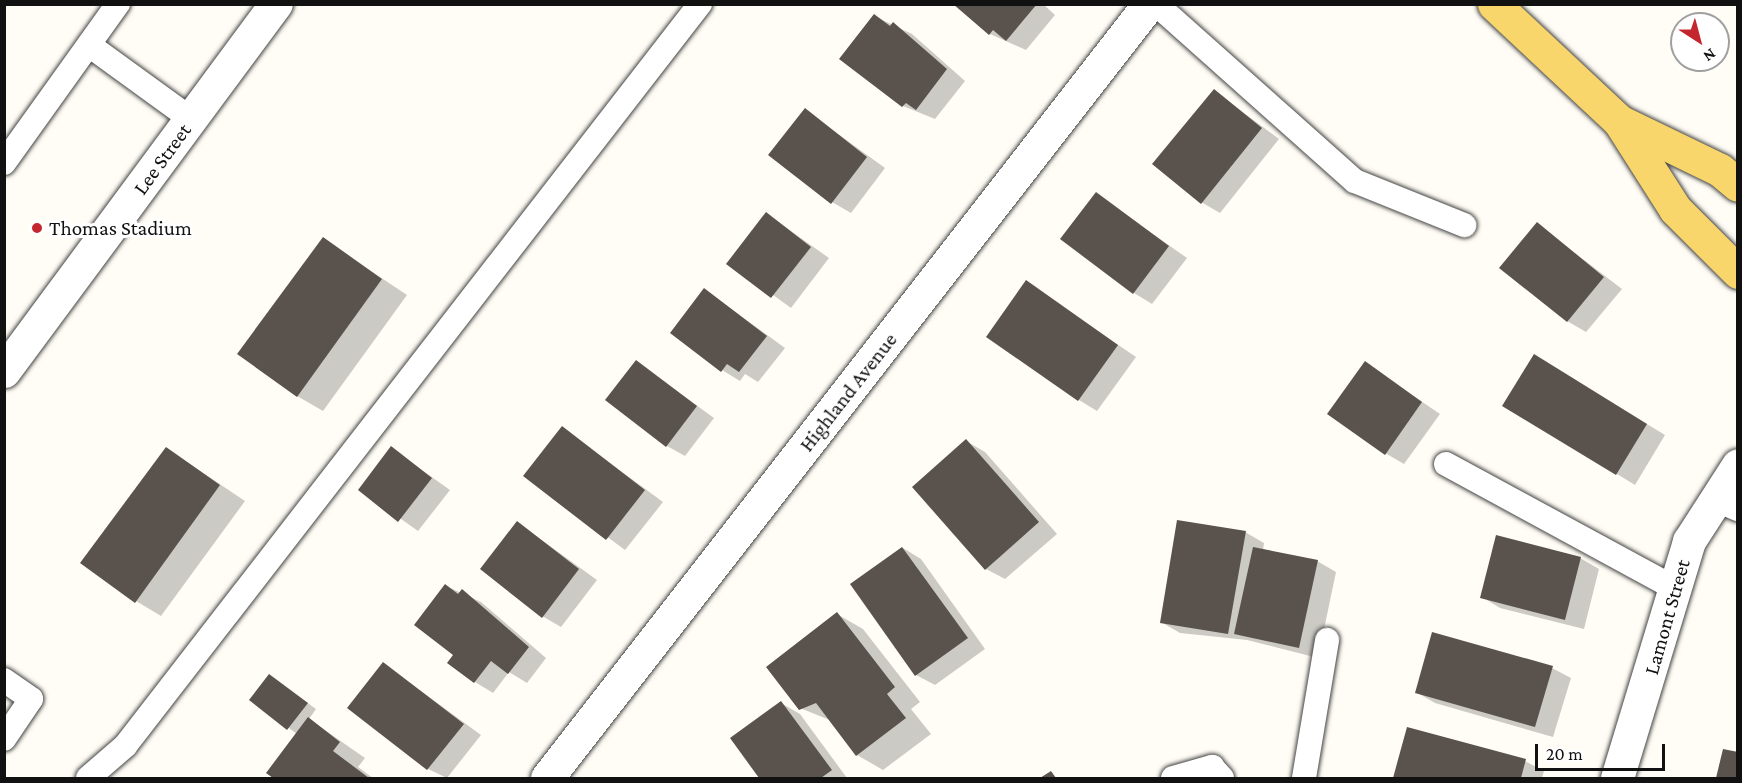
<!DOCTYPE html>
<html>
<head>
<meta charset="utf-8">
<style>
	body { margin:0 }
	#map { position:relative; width:1742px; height:783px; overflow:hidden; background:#fffdf5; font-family:"Crimson Pro",serif }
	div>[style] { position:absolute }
	.shadow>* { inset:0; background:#0003 }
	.building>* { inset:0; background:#5a524d }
	.roads { filter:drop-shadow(0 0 2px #444) drop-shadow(0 0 2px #444) }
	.service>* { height:24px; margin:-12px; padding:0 12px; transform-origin:12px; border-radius:12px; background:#fff }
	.minor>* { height:33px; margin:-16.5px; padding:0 16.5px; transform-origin:16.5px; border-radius:16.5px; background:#fff }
	.primary>* { height:33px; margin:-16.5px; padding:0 16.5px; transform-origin:16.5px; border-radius:16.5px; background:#f9d66b }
	.dots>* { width:16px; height:16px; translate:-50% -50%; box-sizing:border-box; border:3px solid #fff; border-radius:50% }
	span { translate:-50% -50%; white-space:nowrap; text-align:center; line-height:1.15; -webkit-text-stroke:6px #fff; paint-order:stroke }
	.street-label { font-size:21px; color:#111 }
	.poi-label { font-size:21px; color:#111 }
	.left { translate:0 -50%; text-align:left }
	.frame { position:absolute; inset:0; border:6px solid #111; pointer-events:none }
	.north { position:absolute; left:1670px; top:12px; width:60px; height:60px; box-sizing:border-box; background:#fff; border:2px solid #a0a0a0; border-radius:50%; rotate:144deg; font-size:16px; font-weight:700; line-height:24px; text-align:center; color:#111 }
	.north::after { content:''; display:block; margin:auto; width:21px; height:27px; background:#c4262e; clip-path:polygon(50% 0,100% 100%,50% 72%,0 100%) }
	.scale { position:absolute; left:1535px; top:744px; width:130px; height:27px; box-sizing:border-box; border:3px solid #111; border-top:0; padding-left:8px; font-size:18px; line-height:21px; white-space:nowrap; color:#111; -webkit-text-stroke:4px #fff; paint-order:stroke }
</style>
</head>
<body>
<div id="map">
	<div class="shadow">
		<i style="clip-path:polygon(955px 4px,1043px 4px,1055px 15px,1026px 50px,990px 34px)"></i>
		<i style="clip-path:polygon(874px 16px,912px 34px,965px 81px,935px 119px,903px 106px)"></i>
		<i style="clip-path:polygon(1214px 91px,1279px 139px,1220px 213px,1201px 202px)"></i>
		<i style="clip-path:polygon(805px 110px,885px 168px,851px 213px,832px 202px)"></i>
		<i style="clip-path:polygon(1096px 194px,1187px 258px,1152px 304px,1134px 293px)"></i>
		<i style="clip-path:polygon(767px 214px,829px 258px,791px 308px,729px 263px)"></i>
		<i style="clip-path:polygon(1537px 224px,1622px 289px,1586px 332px,1567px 321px)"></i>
		<i style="clip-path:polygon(323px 239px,407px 295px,323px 411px,297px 396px)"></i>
		<i style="clip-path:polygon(1026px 282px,1136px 357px,1097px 411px,1079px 400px)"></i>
		<i style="clip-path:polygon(705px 290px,785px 348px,758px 382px,745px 374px,740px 381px,722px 370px)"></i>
		<i style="clip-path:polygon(637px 362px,714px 418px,685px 456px,667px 446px)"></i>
		<i style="clip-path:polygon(1365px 363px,1440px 414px,1404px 464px,1385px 453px)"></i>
		<i style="clip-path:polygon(1553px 367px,1665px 435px,1635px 485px,1617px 474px)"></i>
		<i style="clip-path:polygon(562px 428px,663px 502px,625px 550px,525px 476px)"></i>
		<i style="clip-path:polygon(966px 441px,985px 452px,1057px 534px,1005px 579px,986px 569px)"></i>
		<i style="clip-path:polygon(166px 448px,245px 501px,161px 616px,136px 601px)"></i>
		<i style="clip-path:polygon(391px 448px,450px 490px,418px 531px,360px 490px)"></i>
		<i style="clip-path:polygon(518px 523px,597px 580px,561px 627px,542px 616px)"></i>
		<i style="clip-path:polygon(1245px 532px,1264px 543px,1263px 550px,1317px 561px,1336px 572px,1318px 658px,1247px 640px,1180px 633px,1161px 622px)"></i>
		<i style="clip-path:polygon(903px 548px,921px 559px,985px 649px,935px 685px,916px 675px)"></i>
		<i style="clip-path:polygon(1580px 558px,1599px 569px,1584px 629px,1500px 608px,1482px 597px)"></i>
		<i style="clip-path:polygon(446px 586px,481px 602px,546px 658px,527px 683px,509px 672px,493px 693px,475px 682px)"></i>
		<i style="clip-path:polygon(837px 614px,863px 629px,920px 702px,911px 709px,931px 734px,883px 770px,857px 755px,832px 721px,800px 708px)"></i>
		<i style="clip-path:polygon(384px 664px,481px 735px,447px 778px,428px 769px)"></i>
		<i style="clip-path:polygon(1552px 668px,1571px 678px,1553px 737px,1435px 703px,1416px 692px)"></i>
		<i style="clip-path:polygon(270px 676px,316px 709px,309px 719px,365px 758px,358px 767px,373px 778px,276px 778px,268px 772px,297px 734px,251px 700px)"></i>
		<i style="clip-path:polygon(781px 703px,800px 714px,847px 778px,761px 778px,732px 739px)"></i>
		<i style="clip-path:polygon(1408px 729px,1525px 761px,1544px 771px,1542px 778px,1395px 778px)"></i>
	</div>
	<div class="building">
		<i style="clip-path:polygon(953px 4px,1037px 4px,1006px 41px,993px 30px,989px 35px)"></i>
		<i style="clip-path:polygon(874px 14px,890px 26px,893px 22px,947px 69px,916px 110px,906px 103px,902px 107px,839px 59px)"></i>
		<i style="clip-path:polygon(1214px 89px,1262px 128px,1201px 204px,1152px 164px)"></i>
		<i style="clip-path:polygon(805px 108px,867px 157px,831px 204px,768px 155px)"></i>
		<i style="clip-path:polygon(1096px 192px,1169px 246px,1133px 294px,1060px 239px)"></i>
		<i style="clip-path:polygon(766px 212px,811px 247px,771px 298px,726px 264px)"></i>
		<i style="clip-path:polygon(1537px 222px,1604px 277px,1567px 322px,1499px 268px)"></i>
		<i style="clip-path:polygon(323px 237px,382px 279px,297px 397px,237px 354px)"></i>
		<i style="clip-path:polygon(1026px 280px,1118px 345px,1078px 401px,986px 337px)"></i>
		<i style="clip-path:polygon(704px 288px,767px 336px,739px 372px,727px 364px,721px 372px,670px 333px)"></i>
		<i style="clip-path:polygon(1534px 354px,1647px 424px,1616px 475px,1502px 406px)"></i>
		<i style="clip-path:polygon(636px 360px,697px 406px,666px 447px,605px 400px)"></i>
		<i style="clip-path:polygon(1365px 361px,1422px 402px,1385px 455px,1327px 414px)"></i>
		<i style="clip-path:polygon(562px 426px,645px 490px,606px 540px,523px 476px)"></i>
		<i style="clip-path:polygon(966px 439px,1039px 522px,985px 570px,912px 487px)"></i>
		<i style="clip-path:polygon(391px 446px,432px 478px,398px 522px,358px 490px)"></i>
		<i style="clip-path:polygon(166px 447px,220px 485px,135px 603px,80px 563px)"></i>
		<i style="clip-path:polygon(1177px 520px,1246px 531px,1228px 634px,1160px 623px)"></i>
		<i style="clip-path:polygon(517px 521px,579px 569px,542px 618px,480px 569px)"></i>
		<i style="clip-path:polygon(1496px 535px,1581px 557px,1565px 620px,1480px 598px)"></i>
		<i style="clip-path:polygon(902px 547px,968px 638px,915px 676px,850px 584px)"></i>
		<i style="clip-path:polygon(1253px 547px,1318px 560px,1299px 648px,1234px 634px)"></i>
		<i style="clip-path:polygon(445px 584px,458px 594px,462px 589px,529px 647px,508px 674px,491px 661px,474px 683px,447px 663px,453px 655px,414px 625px)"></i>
		<i style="clip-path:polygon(837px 612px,895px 687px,887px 694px,906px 718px,856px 756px,816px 703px,799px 710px,766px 667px)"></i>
		<i style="clip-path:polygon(1432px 632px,1553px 666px,1535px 727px,1415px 693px)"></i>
		<i style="clip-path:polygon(383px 662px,464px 724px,427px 770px,347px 708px)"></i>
		<i style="clip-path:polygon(269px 674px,308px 703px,287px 730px,249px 700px)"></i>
		<i style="clip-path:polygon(781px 701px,832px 770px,821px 778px,759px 778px,730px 738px)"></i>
		<i style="clip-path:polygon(308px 717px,340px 742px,333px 751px,369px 778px,273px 778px,266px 773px)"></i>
		<i style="clip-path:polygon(1407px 727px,1526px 759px,1521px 778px,1393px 778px)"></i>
		<i style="clip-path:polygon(1723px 749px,1738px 752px,1738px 778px,1716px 778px)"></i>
		<i style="clip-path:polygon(1051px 771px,1056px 778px,1040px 778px)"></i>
	</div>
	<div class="roads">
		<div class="service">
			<i style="left:1156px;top:4px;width:266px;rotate:41.7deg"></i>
			<i style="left:1355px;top:181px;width:118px;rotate:22deg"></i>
			<i style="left:89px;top:45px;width:126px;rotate:36deg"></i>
			<i style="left:4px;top:163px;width:196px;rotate:-54.4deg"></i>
			<i style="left:1446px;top:464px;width:258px;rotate:28.5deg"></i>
			<i style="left:1714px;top:499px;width:26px;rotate:23deg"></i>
			<i style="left:4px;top:680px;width:33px;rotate:35deg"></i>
			<i style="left:31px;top:699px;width:48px;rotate:124deg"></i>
			<i style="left:88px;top:778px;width:49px;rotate:-40.9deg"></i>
			<i style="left:125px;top:746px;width:939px;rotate:-52.23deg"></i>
			<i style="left:1173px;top:778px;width:41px;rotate:-15.8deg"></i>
			<i style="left:1212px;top:767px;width:15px;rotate:48deg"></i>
			<i style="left:1304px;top:778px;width:140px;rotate:-80.5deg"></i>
		</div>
		<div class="minor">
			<i style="left:4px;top:371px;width:457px;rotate:-53.5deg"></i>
			<i style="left:547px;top:778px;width:981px;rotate:-52.13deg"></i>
			<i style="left:1617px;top:778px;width:248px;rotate:-73.1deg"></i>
			<i style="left:1689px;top:541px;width:90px;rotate:-57.2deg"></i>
		</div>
		<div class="primary">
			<i style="left:1494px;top:4px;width:171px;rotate:43.1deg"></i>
			<i style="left:1619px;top:121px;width:104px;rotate:57.5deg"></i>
			<i style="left:1675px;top:209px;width:89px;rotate:45deg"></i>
			<i style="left:1619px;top:121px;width:112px;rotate:25.9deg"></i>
			<i style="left:1720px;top:170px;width:23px;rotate:40deg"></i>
		</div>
	</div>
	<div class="dots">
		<i style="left:37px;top:228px;background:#c4262e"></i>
	</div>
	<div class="street-label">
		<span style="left:162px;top:159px;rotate:-54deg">Lee Street</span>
		<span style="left:848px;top:392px;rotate:-52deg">Highland Avenue</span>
		<span style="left:1667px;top:617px;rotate:-74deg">Lamont Street</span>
	</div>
	<div class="poi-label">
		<span class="left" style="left:49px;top:228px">Thomas Stadium</span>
	</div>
	<div class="frame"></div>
	<div class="north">N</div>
	<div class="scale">20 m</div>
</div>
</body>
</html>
